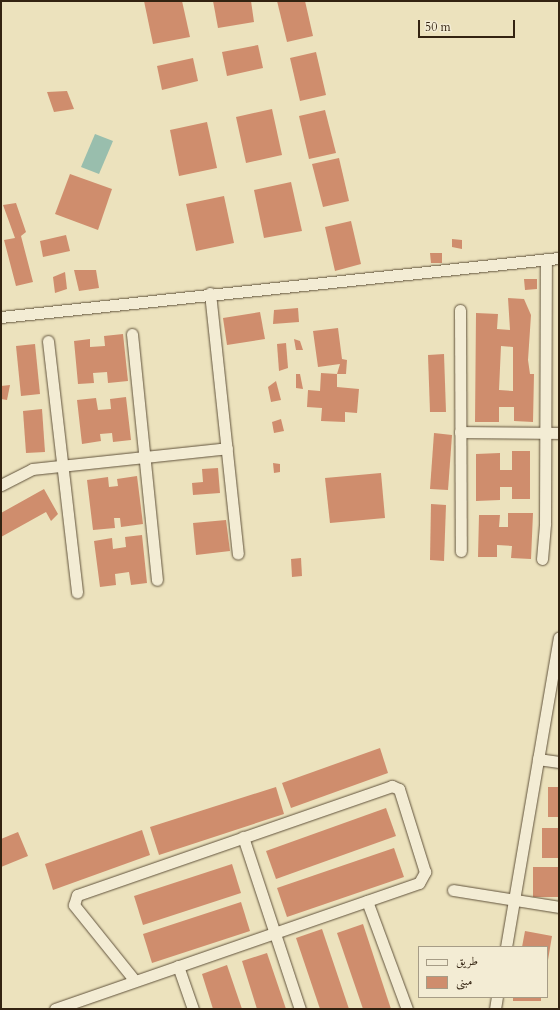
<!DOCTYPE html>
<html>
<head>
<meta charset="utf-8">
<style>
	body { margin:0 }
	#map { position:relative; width:560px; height:1010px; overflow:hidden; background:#ece2bd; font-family:Cardo,Amiri,serif }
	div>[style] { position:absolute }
	.water>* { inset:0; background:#99bead }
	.building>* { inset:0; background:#cf8d6d }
	.roads { filter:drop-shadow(0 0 1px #61533c) drop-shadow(0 0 1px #61533c) }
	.minor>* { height:11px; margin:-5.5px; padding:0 5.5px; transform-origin:5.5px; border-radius:5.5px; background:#f3ecd4 }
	span { translate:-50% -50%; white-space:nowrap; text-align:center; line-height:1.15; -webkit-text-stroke:3px #f3ecd4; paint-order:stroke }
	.frame { position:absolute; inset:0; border:2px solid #332311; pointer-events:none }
	.legend { position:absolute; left:418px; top:946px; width:130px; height:52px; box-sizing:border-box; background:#f3ecd4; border:1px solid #a69c86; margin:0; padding:5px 7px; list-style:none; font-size:12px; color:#332311 }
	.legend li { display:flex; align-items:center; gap:8px; height:20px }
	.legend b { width:20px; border:1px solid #a69c86 }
	.scale { position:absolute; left:418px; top:20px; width:97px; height:18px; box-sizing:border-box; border:2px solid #332311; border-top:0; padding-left:5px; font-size:12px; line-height:14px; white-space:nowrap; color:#332311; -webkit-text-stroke:3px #f3ecd4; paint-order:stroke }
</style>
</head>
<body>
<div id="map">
	<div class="water">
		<i style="clip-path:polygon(95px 134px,113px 141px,99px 174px,81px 167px)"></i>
	</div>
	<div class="building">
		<i style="clip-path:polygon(144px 1px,182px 1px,190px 37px,153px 44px)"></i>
		<i style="clip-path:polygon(213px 1px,251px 1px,254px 22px,218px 28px)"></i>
		<i style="clip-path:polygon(277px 1px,305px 1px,313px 36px,287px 42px)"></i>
		<i style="clip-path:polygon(258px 45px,263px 68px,227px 76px,222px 52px)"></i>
		<i style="clip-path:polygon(316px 52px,326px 95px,300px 101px,290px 58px)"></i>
		<i style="clip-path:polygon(193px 58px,198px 81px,162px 90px,157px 66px)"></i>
		<i style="clip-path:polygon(67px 91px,74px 109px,54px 112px,47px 92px)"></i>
		<i style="clip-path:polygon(272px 109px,282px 155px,246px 163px,236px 117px)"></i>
		<i style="clip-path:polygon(325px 110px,336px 153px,309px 159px,299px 116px)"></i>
		<i style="clip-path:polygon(207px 122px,217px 168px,179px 176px,170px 130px)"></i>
		<i style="clip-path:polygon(339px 158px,349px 201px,323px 207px,312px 164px)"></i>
		<i style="clip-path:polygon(70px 174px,112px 189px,98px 230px,55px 214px)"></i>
		<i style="clip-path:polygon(291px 182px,302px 231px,264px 238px,254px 190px)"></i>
		<i style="clip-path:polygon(224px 196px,234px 243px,196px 251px,186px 204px)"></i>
		<i style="clip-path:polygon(16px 203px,26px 232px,21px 236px,33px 282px,16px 286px,4px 240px,15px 238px,3px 205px)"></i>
		<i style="clip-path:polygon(351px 221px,361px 264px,335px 271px,325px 227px)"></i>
		<i style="clip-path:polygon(66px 235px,70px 251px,43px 257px,40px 241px)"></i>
		<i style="clip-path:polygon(452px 239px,462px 240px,462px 249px,452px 247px)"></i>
		<i style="clip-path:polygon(430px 253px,442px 253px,442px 263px,431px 263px)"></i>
		<i style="clip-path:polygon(74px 270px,96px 270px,99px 288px,79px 291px)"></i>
		<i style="clip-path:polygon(65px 272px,67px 289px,55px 293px,53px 277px)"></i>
		<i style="clip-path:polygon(524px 279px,537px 279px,537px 289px,525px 290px)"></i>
		<i style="clip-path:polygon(evenodd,508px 298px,524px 299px,531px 315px,528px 360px,530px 374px,534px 374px,533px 422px,514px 421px,514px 407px,499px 407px,499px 422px,475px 422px,476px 313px,498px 314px,497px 329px,510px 330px,508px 298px,501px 346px,513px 347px,513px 391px,499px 390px,501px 346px)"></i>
		<i style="clip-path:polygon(298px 308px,299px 322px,273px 324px,274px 310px)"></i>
		<i style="clip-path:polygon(260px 312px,265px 339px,227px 345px,223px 318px)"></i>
		<i style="clip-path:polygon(338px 328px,342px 359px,347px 360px,346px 374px,337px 374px,337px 387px,359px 389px,357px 413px,345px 412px,345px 422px,321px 421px,322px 408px,307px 407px,308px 390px,320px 391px,321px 373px,337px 374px,340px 364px,318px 367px,313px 331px)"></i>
		<i style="clip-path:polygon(123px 334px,128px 381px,108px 383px,107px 372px,93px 373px,94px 383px,78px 384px,74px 341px,90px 339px,90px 347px,105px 346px,104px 336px)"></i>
		<i style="clip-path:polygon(294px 339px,300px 341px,303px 350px,296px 350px)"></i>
		<i style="clip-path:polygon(286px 343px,288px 368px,279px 371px,277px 344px)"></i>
		<i style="clip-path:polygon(35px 344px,40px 394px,21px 396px,16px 346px)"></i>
		<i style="clip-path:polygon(444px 354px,446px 412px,430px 412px,428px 355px)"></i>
		<i style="clip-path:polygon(296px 374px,300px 374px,303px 389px,296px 388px)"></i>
		<i style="clip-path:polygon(276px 381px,281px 400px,271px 402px,268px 387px)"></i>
		<i style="clip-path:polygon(10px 385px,7px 400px,1px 399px,1px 386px)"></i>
		<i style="clip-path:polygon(126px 397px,131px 440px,113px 442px,112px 433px,100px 434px,101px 441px,82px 444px,77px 400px,96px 398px,98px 410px,111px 409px,110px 399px)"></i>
		<i style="clip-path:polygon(42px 409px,45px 452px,26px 453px,23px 411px)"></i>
		<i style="clip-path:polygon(281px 419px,284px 431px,274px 433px,272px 422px)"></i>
		<i style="clip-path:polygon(434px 433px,452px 435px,448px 490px,430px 489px)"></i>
		<i style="clip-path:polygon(512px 451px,530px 451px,530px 499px,512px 499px,512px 487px,500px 487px,500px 500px,476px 501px,476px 454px,500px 453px,500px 470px,512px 470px)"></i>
		<i style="clip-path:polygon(273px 463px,280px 464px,280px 472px,274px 473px)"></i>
		<i style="clip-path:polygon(218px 468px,220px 493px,193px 495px,192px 483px,203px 482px,202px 469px)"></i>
		<i style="clip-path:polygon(381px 473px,385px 518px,330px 523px,325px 478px)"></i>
		<i style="clip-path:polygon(137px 476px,143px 524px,121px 527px,120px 518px,114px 518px,115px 528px,93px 530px,87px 480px,108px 477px,109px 487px,118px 486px,117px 479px)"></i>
		<i style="clip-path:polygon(44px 489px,58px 514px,51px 521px,46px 512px,1px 537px,1px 513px)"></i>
		<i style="clip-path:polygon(431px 504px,446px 505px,444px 561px,430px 560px)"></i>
		<i style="clip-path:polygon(508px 513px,533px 513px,531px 559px,511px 558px,512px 546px,497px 545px,497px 557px,478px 557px,479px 515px,500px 515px,499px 527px,508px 527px)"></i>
		<i style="clip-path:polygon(226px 520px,230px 551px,196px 555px,193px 523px)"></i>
		<i style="clip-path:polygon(142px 535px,147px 583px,131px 585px,129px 572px,115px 574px,116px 585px,100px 587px,94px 541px,112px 538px,113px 549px,126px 547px,125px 537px)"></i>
		<i style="clip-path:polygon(301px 558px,302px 576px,292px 577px,291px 559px)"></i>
		<i style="clip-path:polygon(380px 748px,388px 773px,291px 808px,282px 783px)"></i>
		<i style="clip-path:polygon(276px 787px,284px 814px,159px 855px,150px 827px)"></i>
		<i style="clip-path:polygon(548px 787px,559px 787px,559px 817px,548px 817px)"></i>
		<i style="clip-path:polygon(386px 808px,396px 836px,276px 879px,266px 851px)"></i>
		<i style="clip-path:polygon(542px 828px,559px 828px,559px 858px,542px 858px)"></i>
		<i style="clip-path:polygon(142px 830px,150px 855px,53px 890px,45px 864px)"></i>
		<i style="clip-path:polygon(18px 832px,28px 856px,1px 867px,1px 839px)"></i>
		<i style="clip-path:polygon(394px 848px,404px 877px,287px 917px,277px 888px)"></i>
		<i style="clip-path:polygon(232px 864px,241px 893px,143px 925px,134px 896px)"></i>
		<i style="clip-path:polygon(533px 867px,559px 867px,559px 897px,533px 897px)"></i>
		<i style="clip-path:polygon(241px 902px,250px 931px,152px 963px,143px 934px)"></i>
		<i style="clip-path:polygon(363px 924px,391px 1009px,363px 1009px,337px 933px)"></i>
		<i style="clip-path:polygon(322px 929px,349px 1009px,320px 1009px,296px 938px)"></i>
		<i style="clip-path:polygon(525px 931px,552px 936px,548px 960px,547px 947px,522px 947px)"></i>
		<i style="clip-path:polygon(267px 953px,286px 1009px,257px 1009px,242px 961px)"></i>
		<i style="clip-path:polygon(227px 965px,242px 1009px,213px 1009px,202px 974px)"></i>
		<i style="clip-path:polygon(513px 997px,541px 997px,541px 1001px,513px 1001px)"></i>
	</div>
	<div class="roads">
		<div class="minor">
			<i style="left:210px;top:293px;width:262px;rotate:83.9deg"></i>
			<i style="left:460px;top:310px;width:241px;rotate:89.8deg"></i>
			<i style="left:1px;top:317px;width:561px;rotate:-6.04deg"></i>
			<i style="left:132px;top:334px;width:247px;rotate:84.2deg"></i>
			<i style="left:48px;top:341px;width:253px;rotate:83.4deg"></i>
			<i style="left:460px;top:432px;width:99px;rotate:0.6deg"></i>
			<i style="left:1px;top:485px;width:35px;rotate:-27deg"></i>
			<i style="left:32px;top:469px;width:196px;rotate:-6.1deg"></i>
			<i style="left:542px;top:559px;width:36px;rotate:-85deg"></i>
			<i style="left:545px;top:523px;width:264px;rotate:-89.8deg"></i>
			<i style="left:538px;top:759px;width:21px;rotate:8deg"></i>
			<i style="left:243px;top:837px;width:181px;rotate:71.7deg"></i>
			<i style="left:453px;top:890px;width:107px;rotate:9.1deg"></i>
			<i style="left:367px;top:901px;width:115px;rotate:69.7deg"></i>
			<i style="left:506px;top:947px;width:314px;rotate:-80.3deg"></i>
			<i style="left:178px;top:966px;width:46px;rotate:70.8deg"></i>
			<i style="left:55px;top:1009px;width:385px;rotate:-19.1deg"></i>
			<i style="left:419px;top:883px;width:13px;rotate:-61deg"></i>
			<i style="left:425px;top:872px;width:87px;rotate:-107.4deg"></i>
			<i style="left:399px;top:789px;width:8px;rotate:-157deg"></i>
			<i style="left:392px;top:786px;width:333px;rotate:160.9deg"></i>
			<i style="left:77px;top:895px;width:10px;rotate:107deg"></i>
			<i style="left:74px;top:905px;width:97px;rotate:51.2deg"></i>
			<i style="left:495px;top:1009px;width:12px;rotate:-81deg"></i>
		</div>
	</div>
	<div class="frame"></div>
	<ul class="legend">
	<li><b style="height:5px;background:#f3ecd4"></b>طريق</li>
	<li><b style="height:11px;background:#cf8d6d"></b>مبنى</li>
	</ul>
	<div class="scale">50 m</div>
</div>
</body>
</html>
